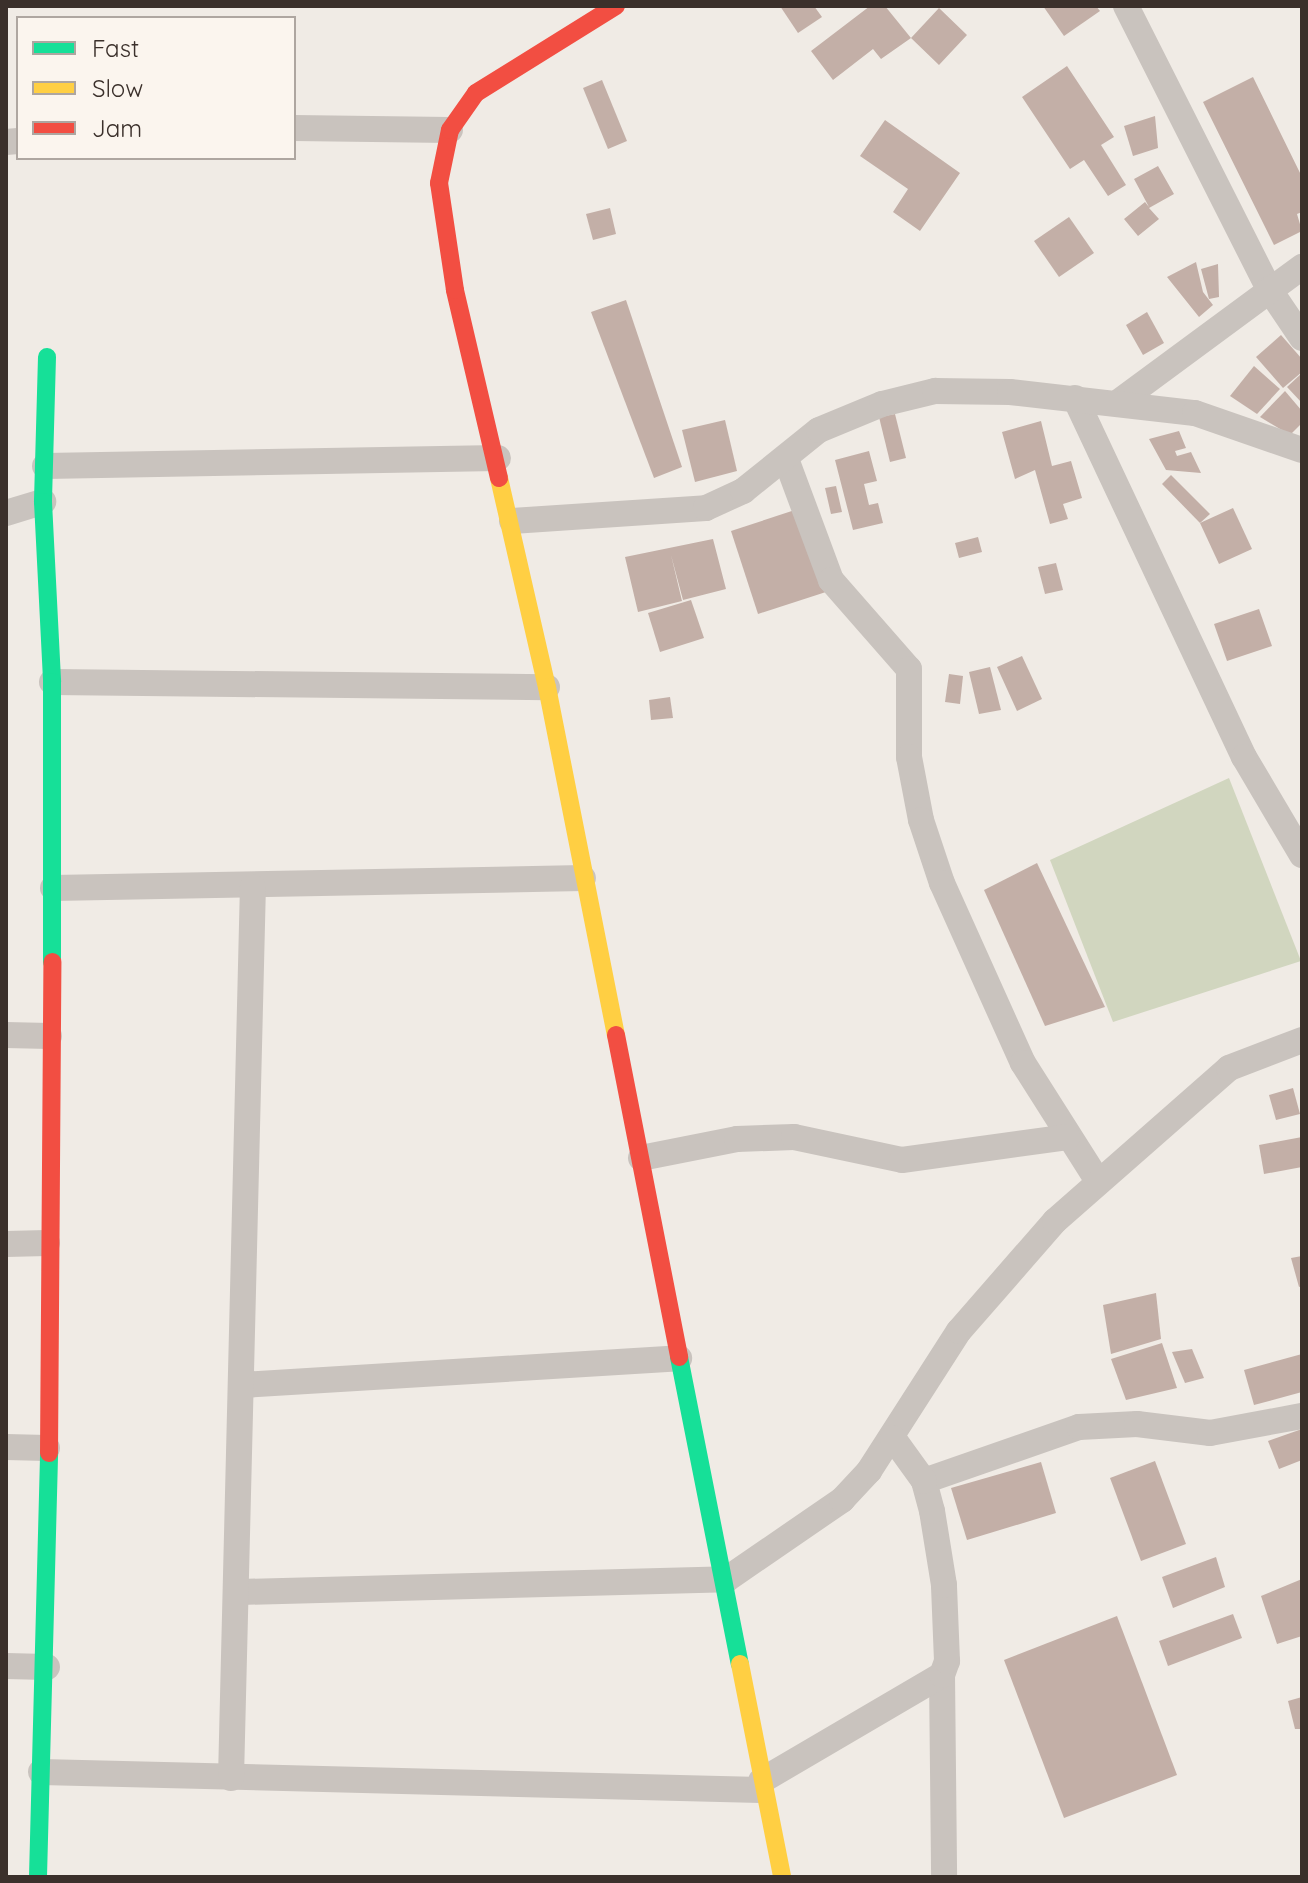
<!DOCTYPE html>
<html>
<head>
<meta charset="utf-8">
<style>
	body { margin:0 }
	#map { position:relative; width:1308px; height:1883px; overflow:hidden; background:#f0ebe5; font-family:Quicksand,sans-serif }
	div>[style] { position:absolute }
	.green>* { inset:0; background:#d1d6bf }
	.building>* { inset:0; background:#c3afa7 }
	.street>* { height:26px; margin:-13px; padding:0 13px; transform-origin:13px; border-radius:13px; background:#c9c3be }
	.fast>* { height:18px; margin:-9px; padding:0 9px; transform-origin:9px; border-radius:9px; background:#16e098 }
	.slow>* { height:18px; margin:-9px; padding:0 9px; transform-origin:9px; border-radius:9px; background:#ffcf43 }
	.jam>* { height:18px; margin:-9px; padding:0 9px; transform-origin:9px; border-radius:9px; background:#f24e42 }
	span { translate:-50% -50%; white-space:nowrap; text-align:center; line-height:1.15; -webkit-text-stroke:8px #fbf5ee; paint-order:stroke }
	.frame { position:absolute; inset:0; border:8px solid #3b302b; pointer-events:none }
	.legend { position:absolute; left:16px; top:16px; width:280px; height:144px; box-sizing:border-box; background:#fbf5ee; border:2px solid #aea6a0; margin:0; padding:10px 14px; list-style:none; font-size:24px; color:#3b302b }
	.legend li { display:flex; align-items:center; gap:16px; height:40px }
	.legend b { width:40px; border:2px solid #aea6a0 }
</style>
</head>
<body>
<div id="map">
	<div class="green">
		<i style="clip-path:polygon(1229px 778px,1301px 961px,1113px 1022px,1050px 860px)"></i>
	</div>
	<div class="building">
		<i style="clip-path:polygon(780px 6px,814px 6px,822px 17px,798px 33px)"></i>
		<i style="clip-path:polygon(870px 6px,885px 6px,911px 38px,939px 8px,967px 35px,939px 65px,911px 38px,881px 59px,873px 49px,833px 80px,811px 51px)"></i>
		<i style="clip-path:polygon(1043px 6px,1096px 6px,1100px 11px,1064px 36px)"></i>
		<i style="clip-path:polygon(1067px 66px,1114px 137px,1101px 145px,1126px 185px,1108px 196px,1084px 160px,1070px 169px,1022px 97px)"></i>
		<i style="clip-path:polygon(1253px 77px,1302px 177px,1302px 212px,1297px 214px,1302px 231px,1274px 245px,1203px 102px)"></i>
		<i style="clip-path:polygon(602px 80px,627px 141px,608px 149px,583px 88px)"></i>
		<i style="clip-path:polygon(1155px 116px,1158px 148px,1133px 156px,1124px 126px)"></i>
		<i style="clip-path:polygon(885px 120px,960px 173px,920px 231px,893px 212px,908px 189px,860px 156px)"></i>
		<i style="clip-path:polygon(1158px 166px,1174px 194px,1149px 208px,1159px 219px,1138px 236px,1124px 219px,1145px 202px,1149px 207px,1134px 179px)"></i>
		<i style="clip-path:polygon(610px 208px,616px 234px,593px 240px,586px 214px)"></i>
		<i style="clip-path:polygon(1069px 217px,1094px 253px,1059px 277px,1034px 241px)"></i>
		<i style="clip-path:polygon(1196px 262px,1203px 292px,1213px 305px,1199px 317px,1167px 277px)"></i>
		<i style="clip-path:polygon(1218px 264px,1219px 297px,1209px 299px,1201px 269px)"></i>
		<i style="clip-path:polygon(626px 300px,682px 467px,654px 478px,591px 312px)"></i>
		<i style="clip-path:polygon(1147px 312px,1164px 343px,1143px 355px,1126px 325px)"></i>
		<i style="clip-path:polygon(1281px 335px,1302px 359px,1302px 372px,1283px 388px,1256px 357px)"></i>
		<i style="clip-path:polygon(1254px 366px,1280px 389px,1257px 414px,1230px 396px)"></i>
		<i style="clip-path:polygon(1302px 373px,1302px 403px,1287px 387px)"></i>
		<i style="clip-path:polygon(1285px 391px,1302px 411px,1302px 423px,1290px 435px,1260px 417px)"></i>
		<i style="clip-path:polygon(895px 414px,906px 458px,890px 462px,879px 417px)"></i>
		<i style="clip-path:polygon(725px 420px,737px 471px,695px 482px,682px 430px)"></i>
		<i style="clip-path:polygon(1041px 421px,1052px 466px,1071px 461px,1082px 498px,1063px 504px,1068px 519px,1050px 524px,1035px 470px,1015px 479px,1002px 432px)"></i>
		<i style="clip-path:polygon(1179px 431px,1186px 448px,1175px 451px,1177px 456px,1191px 452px,1201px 473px,1166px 470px,1149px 439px)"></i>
		<i style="clip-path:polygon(869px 451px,877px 481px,864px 484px,869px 505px,878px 503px,883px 523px,853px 530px,835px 460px)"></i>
		<i style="clip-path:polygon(1171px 475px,1210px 514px,1200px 523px,1162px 484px)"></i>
		<i style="clip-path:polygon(836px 486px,842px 512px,831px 514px,825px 488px)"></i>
		<i style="clip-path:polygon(801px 508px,829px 591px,758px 614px,731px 531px)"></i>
		<i style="clip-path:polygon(1233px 508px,1252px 549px,1219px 564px,1200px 523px)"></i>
		<i style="clip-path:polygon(978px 537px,982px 552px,959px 558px,955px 543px)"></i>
		<i style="clip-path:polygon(713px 539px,726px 589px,683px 600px,671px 555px,682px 601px,638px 612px,625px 557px)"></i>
		<i style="clip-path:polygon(1056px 563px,1063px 590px,1045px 594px,1038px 567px)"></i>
		<i style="clip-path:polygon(691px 600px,704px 638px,660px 652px,648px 613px)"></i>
		<i style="clip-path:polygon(1259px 609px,1272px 646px,1227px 661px,1214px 624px)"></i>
		<i style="clip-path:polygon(1022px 656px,1042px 699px,1017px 711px,997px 667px)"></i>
		<i style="clip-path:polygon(990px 667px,1001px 710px,979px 714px,969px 672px)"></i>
		<i style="clip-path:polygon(949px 674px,963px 676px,960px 704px,945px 702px)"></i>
		<i style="clip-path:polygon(670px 697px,673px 718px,651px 720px,649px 700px)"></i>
		<i style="clip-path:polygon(1037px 863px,1105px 1007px,1045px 1026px,984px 890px)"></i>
		<i style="clip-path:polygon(1293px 1088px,1300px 1114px,1276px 1120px,1269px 1095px)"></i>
		<i style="clip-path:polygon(1302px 1137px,1302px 1167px,1264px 1174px,1259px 1145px)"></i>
		<i style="clip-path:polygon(1302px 1256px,1302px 1286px,1299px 1287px,1291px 1258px)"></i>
		<i style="clip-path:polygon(1156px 1293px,1161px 1339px,1111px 1354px,1103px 1305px)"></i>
		<i style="clip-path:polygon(1162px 1343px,1177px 1388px,1126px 1400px,1111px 1359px)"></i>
		<i style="clip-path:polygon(1192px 1349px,1204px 1378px,1185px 1383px,1172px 1352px)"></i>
		<i style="clip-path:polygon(1302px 1354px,1302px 1392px,1254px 1405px,1244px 1370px)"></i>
		<i style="clip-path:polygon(1302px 1429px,1302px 1460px,1279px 1469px,1268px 1441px)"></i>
		<i style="clip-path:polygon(1155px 1461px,1186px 1544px,1141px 1561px,1110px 1478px)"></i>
		<i style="clip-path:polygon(1041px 1462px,1056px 1513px,967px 1540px,951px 1488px)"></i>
		<i style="clip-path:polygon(1216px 1557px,1225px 1587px,1173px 1608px,1162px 1577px)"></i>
		<i style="clip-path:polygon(1302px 1579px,1302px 1636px,1277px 1644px,1261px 1596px)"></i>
		<i style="clip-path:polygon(1233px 1614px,1242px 1638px,1168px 1666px,1159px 1641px)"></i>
		<i style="clip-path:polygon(1117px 1616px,1177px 1775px,1064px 1818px,1004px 1660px)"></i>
		<i style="clip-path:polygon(1302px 1697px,1302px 1729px,1295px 1729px,1288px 1701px)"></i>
	</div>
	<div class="street">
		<i style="left:1126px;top:6px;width:317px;rotate:63.2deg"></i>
		<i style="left:1269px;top:289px;width:59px;rotate:56deg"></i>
		<i style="left:294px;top:128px;width:156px;rotate:0.7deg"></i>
		<i style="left:6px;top:142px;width:12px;rotate:-5deg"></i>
		<i style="left:1075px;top:398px;width:397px;rotate:64.8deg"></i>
		<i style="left:1244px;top:757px;width:114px;rotate:59.4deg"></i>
		<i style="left:1120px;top:401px;width:226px;rotate:-36.4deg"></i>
		<i style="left:786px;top:459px;width:129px;rotate:69.6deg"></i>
		<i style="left:831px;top:580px;width:118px;rotate:48.8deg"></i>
		<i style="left:909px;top:669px;width:88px;rotate:90deg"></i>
		<i style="left:909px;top:757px;width:64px;rotate:79.2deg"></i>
		<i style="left:921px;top:820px;width:66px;rotate:71.6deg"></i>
		<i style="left:942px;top:883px;width:197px;rotate:65.8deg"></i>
		<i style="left:1023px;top:1063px;width:140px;rotate:57.6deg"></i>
		<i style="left:45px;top:466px;width:453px;rotate:-1deg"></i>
		<i style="left:6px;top:513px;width:39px;rotate:-17deg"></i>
		<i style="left:512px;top:521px;width:194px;rotate:-3.8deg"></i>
		<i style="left:706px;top:508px;width:41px;rotate:-24.7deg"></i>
		<i style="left:743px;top:491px;width:97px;rotate:-38.8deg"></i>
		<i style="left:819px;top:430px;width:68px;rotate:-22.4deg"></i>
		<i style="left:882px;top:404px;width:55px;rotate:-13.8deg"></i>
		<i style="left:935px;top:391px;width:75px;rotate:0.8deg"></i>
		<i style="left:1010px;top:392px;width:186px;rotate:6.5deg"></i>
		<i style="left:1195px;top:413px;width:113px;rotate:19.1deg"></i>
		<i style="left:52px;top:682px;width:495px;rotate:0.6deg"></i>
		<i style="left:53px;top:888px;width:530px;rotate:-1.08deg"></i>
		<i style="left:6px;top:1035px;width:43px;rotate:1.3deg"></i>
		<i style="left:641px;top:1158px;width:98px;rotate:-11.2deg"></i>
		<i style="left:737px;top:1139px;width:57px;rotate:-2deg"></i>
		<i style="left:794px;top:1137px;width:110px;rotate:12deg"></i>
		<i style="left:902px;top:1160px;width:167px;rotate:-7.9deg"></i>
		<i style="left:6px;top:1244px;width:41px;rotate:-1.4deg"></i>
		<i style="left:242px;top:1385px;width:438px;rotate:-3.5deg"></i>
		<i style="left:6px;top:1447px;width:41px;rotate:1.4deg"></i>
		<i style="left:924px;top:1481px;width:164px;rotate:-19.2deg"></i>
		<i style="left:1079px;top:1427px;width:58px;rotate:-3deg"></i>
		<i style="left:1137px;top:1424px;width:74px;rotate:7deg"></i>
		<i style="left:1210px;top:1433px;width:94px;rotate:-10.5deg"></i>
		<i style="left:240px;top:1592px;width:487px;rotate:-1.5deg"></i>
		<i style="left:727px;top:1579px;width:140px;rotate:-34.5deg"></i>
		<i style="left:842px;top:1500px;width:40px;rotate:-47deg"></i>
		<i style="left:869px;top:1471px;width:166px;rotate:-57.3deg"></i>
		<i style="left:959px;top:1331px;width:146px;rotate:-48.9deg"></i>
		<i style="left:1055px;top:1221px;width:232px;rotate:-41.3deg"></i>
		<i style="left:1229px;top:1068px;width:78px;rotate:-21deg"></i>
		<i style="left:6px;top:1666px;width:41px;rotate:1.4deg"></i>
		<i style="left:942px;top:1675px;width:202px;rotate:89.4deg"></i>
		<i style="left:41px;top:1772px;width:720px;rotate:1.43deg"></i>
		<i style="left:231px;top:1778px;width:891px;rotate:-88.59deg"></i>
		<i style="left:761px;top:1781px;width:210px;rotate:-30.4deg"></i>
		<i style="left:942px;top:1675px;width:15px;rotate:-70deg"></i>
		<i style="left:947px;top:1661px;width:76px;rotate:-92.3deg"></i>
		<i style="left:944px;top:1585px;width:75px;rotate:-99.2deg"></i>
		<i style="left:932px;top:1511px;width:31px;rotate:-105deg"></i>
		<i style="left:924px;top:1481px;width:53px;rotate:-125.8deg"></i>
	</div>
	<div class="fast">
		<i style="left:47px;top:357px;width:145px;rotate:91.6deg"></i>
		<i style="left:43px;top:502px;width:180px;rotate:87.1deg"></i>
		<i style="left:52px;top:682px;width:280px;rotate:90deg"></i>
		<i style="left:679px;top:1357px;width:313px;rotate:78.8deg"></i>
		<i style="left:38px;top:1877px;width:424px;rotate:-88.5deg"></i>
	</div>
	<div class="slow">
		<i style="left:499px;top:478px;width:214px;rotate:77.1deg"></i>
		<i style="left:547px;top:687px;width:355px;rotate:78.8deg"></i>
		<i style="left:740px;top:1664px;width:217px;rotate:78.8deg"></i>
	</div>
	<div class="jam">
		<i style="left:499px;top:478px;width:193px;rotate:-103.2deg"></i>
		<i style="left:455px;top:290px;width:108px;rotate:-98.5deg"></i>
		<i style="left:439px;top:183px;width:54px;rotate:-78.3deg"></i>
		<i style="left:450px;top:130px;width:45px;rotate:-54.9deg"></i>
		<i style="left:476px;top:93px;width:165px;rotate:-31.9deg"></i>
		<i style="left:616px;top:1035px;width:328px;rotate:78.9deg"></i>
		<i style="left:49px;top:1453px;width:491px;rotate:-89.6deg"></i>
	</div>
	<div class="frame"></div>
	<ul class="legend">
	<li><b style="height:10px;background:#16e098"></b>Fast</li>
	<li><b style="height:10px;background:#ffcf43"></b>Slow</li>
	<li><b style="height:10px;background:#f24e42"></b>Jam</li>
	</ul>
</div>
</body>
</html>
